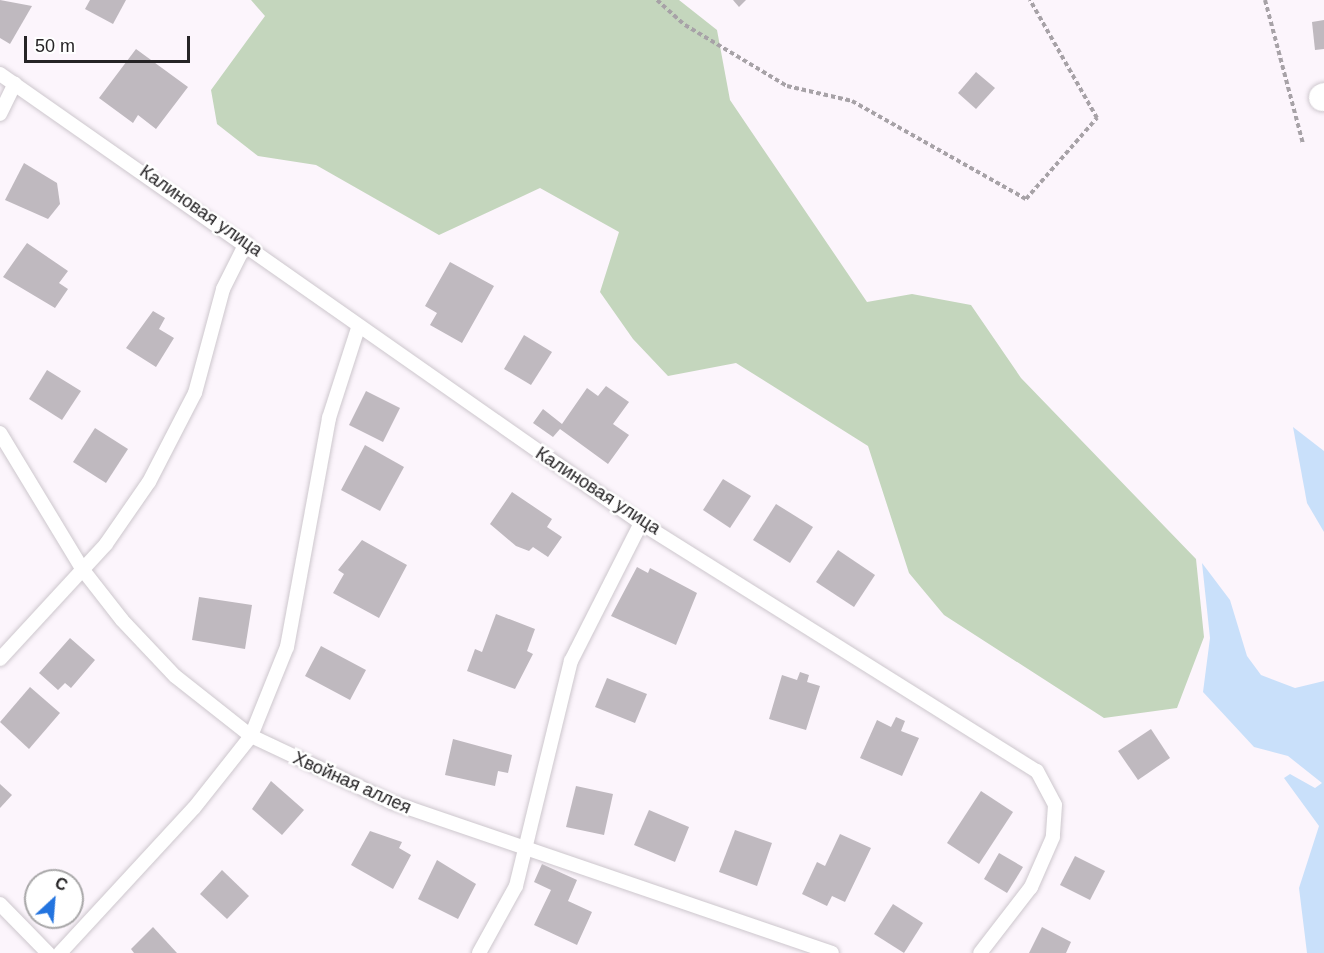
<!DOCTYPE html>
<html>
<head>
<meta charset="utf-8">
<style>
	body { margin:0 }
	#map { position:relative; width:1324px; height:953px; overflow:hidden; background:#fcf5fc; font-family:Helvetica,sans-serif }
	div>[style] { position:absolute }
	.green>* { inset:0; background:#c4d6bd }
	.water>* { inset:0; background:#c9e0fa }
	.building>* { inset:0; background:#bfb9bf }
	.path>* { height:4px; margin-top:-2px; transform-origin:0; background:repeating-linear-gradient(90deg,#a7a2a7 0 4.5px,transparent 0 7.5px) }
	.roads { filter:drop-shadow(0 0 2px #cdc7cd) drop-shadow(0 0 2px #cdc7cd) }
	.lane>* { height:14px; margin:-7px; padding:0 7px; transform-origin:7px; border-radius:7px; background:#fff }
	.street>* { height:27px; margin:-13.5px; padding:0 13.5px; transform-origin:13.5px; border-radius:13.5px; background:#fff }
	span { translate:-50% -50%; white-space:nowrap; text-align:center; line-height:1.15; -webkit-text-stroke:5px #fff; paint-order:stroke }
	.street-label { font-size:18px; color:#262426 }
	.north { position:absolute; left:24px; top:869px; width:60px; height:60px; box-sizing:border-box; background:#fff; border:2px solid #a8a7a8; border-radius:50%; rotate:26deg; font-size:16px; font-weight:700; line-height:24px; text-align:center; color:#262426 }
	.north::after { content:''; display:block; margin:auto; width:21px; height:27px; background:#2374df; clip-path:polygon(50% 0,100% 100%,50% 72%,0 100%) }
	.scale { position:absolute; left:24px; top:36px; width:166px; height:27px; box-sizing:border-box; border:3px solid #262426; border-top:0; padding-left:8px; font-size:18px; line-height:21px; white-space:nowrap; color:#262426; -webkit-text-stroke:4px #fff; paint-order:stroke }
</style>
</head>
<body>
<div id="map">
	<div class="green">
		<i style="clip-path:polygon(251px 0,679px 0,717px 30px,730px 100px,867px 302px,912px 294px,971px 305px,1021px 378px,1196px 559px,1204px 637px,1177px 708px,1104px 718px,944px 615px,909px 573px,868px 446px,736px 363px,668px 376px,633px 339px,600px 292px,619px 232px,540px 188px,439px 235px,316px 165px,258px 156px,217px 124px,211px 90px,265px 16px)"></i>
	</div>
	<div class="water">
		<i style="clip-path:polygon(1293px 427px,1324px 451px,1324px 532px,1307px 503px)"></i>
		<i style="clip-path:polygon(1202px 563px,1230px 600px,1247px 656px,1261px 675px,1295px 688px,1324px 681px,1324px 953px,1307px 953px,1299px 888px,1319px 826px,1284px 778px,1290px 774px,1315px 788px,1322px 783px,1288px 756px,1254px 747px,1203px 692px,1210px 638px)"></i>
	</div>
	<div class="building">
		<i style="clip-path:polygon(0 0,32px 6px,10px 44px,0 38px)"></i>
		<i style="clip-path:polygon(90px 0,126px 0,113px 24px,85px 9px)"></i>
		<i style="clip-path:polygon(733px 0,746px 0,739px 7px)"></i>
		<i style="clip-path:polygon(1324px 20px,1324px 49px,1315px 50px,1312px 22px)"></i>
		<i style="clip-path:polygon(136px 49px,188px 87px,156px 129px,138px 115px,133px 123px,99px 98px)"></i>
		<i style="clip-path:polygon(976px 72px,995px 88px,976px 109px,958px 93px)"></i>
		<i style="clip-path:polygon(24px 163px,57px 183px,60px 204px,48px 219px,5px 200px)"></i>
		<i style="clip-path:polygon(27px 243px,68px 271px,59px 283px,68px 289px,55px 308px,3px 277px)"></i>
		<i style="clip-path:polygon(450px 262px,494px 286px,462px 343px,430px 325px,437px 313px,425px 306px)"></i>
		<i style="clip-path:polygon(153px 311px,165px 318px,159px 329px,174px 338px,156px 367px,126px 348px)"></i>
		<i style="clip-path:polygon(524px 335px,552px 352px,531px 385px,504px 369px)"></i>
		<i style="clip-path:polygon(47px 370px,81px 391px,62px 420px,29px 399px)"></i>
		<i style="clip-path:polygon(606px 386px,629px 402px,613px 424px,629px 435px,608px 464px,560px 429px,553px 437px,533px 423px,543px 409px,562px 424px,587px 388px,598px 396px)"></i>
		<i style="clip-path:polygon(366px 391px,400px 408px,383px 442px,349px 425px)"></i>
		<i style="clip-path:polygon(95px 428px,128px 449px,106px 483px,73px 462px)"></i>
		<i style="clip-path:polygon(365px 445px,404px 467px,380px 511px,341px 490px)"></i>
		<i style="clip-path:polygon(723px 479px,751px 496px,730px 528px,703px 510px)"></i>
		<i style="clip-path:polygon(512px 492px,552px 519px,547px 527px,562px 537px,548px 557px,533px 547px,529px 551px,516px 546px,490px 524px)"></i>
		<i style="clip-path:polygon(776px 504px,813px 527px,790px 563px,753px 540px)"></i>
		<i style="clip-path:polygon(362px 540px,407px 565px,379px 618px,333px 593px,344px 574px,338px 570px)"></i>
		<i style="clip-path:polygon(838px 550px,875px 575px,854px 607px,816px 582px)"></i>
		<i style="clip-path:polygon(637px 567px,648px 573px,650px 568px,697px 593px,676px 645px,611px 616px)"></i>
		<i style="clip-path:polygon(199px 597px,252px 605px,245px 649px,192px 640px)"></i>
		<i style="clip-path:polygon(496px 614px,535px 629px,527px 651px,533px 654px,515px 689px,467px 671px,475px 649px,482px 652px)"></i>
		<i style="clip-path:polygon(70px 638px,95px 660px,71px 688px,65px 683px,58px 690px,39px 673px)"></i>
		<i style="clip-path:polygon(321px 646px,366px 670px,350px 700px,305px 676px)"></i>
		<i style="clip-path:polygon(800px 672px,809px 675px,807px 682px,820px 686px,806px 730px,769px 719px,782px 675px,797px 680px)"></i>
		<i style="clip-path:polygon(607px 678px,647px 694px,635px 723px,595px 707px)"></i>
		<i style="clip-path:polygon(30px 687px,60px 713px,29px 749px,0 722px)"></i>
		<i style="clip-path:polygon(896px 717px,905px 721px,901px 731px,919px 738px,902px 776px,860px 758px,877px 720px,891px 727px)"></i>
		<i style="clip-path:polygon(1151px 729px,1170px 758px,1138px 780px,1118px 751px)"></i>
		<i style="clip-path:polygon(453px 739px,512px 755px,508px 773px,498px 771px,495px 786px,445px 775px)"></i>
		<i style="clip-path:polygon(271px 781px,304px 810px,282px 835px,252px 809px)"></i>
		<i style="clip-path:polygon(0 784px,12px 795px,0 808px)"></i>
		<i style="clip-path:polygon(576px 786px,613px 794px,604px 835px,566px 827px)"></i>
		<i style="clip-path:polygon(981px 791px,1013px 812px,979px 864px,947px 843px)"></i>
		<i style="clip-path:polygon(649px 810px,689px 827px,675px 862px,634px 845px)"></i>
		<i style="clip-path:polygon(735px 830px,772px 843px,757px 886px,719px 872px)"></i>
		<i style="clip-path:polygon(370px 831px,402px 842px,399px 848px,411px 855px,393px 889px,351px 865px)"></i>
		<i style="clip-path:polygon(840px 834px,871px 848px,845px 902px,832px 896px,827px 906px,802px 894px,817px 862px,825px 866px)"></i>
		<i style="clip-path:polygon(999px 853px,1023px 867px,1007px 893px,984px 879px)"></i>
		<i style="clip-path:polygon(1075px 856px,1105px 871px,1090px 900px,1060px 885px)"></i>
		<i style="clip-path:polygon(437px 860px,476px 884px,458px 919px,418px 899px)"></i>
		<i style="clip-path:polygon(542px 864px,577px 880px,568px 901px,592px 912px,577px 945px,534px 925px,551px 890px,534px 882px)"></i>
		<i style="clip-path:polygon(222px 870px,249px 896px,227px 919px,200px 894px)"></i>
		<i style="clip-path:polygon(893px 904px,923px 923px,904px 953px,874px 934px)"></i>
		<i style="clip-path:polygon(153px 927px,177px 953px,134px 953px,131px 949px)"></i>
		<i style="clip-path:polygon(1042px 927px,1071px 942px,1066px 953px,1029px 953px)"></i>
	</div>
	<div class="path">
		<i style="left:657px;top:0;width:38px;rotate:42deg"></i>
		<i style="left:685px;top:25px;width:119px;rotate:30.9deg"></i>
		<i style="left:787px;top:86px;width:67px;rotate:13deg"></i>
		<i style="left:852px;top:101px;width:200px;rotate:29.4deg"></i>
		<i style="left:1026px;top:199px;width:108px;rotate:-48.8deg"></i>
		<i style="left:1097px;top:118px;width:136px;rotate:-119.6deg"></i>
		<i style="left:1265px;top:0;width:149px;rotate:75.2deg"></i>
	</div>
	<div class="roads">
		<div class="lane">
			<i style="left:0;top:74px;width:783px;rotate:35.01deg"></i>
			<i style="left:641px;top:523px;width:467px;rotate:32.1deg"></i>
			<i style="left:1037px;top:771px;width:38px;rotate:62deg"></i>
			<i style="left:1055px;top:805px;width:32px;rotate:94deg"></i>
			<i style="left:1053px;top:837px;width:55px;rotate:113.7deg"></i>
			<i style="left:1031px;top:887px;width:83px;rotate:127.7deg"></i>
			<i style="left:0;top:114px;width:34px;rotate:-64deg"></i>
			<i style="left:0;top:433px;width:160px;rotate:58.8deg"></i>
			<i style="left:83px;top:570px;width:63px;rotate:52deg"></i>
			<i style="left:122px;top:620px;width:77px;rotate:46.6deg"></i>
			<i style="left:175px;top:676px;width:97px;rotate:38.3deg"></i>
			<i style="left:251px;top:736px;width:155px;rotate:25.2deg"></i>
			<i style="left:391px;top:802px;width:466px;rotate:18.9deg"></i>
			<i style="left:0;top:659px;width:156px;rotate:-47.3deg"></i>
			<i style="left:106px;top:544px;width:75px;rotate:-55.3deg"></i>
			<i style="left:149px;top:482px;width:100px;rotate:-62.7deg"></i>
			<i style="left:195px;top:393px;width:108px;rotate:-74.9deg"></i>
			<i style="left:223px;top:289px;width:51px;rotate:-63.4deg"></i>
			<i style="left:0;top:904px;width:69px;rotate:45.6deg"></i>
			<i style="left:60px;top:953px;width:197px;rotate:-47.3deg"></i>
			<i style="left:194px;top:808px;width:92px;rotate:-51.6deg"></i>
			<i style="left:251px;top:736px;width:96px;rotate:-68deg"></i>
			<i style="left:287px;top:647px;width:233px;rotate:-79.6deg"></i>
			<i style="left:329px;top:418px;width:95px;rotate:-72.1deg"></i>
			<i style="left:479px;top:953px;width:77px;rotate:-61.1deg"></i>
			<i style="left:516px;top:886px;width:232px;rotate:-76.3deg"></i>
			<i style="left:571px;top:661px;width:155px;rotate:-63.1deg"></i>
		</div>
		<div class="street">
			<i style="left:1322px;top:97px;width:2px;rotate:-27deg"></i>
		</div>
	</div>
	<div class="street-label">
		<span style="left:201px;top:211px;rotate:35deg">Калиновая улица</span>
		<span style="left:598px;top:491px;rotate:33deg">Калиновая улица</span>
		<span style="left:352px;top:783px;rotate:24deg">Хвойная аллея</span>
	</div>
	<div class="north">С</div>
	<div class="scale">50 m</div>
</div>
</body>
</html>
